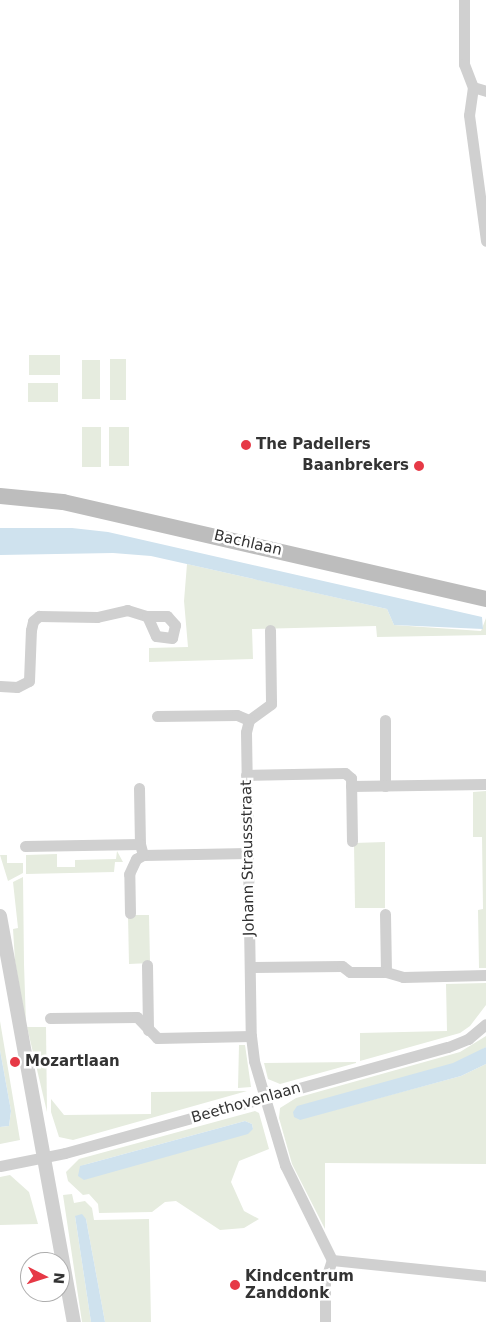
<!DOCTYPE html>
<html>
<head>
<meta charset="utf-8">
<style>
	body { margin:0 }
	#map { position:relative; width:486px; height:1322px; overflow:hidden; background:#fff; font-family:"DejaVu Sans",sans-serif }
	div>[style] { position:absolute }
	.green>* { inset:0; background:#e6ecdf }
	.water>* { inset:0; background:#cfe2ee }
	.minor>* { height:11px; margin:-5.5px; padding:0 5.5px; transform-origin:5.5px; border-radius:5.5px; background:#d0d0d0 }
	.tertiary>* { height:14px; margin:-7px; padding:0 7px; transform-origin:7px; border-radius:7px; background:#d0d0d0 }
	.secondary>* { height:16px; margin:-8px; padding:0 8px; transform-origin:8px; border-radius:8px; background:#bdbdbd }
	.dots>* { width:14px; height:14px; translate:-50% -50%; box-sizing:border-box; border:2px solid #fff; border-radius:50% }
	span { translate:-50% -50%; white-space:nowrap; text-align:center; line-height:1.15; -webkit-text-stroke:5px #fff; paint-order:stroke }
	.poi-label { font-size:15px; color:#333; font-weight:700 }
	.left { translate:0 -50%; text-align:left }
	.right { translate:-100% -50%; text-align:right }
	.street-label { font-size:15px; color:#333 }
	.north { position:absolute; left:20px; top:1252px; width:50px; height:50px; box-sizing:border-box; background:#fff; border:1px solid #adadad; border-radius:50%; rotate:95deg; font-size:14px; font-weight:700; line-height:20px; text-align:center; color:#333 }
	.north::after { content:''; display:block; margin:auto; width:18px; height:22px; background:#e63946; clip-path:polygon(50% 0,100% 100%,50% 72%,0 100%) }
</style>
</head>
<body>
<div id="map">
	<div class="green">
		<i style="clip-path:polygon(29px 355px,60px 355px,60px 375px,29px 375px)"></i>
		<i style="clip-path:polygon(110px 359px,126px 359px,126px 400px,110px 400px)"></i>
		<i style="clip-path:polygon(82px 360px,100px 360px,100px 399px,82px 399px)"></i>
		<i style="clip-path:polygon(28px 383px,58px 383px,58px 402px,28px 402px)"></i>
		<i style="clip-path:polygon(82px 427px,101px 427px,101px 467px,82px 467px)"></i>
		<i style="clip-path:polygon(109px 427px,129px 427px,129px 466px,109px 466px)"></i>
		<i style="clip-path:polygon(187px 564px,387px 609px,394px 625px,481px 631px,486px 618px,486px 635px,377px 637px,376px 626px,252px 629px,253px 659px,149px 662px,149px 648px,188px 647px,184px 601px)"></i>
		<i style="clip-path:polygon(486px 791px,486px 968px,479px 968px,478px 910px,483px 909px,482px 837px,473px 837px,473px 792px)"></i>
		<i style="clip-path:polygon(385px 842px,385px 908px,355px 908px,354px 843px)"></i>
		<i style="clip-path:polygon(117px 851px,123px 862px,115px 862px,114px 872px,26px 874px,26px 855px,57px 854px,57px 867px,75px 867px,75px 860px,116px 859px)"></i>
		<i style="clip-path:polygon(0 855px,7px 855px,7px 863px,23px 863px,23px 873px,8px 881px)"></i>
		<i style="clip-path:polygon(23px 877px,24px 964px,26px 1024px,15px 961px,13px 929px,18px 928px,13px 882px)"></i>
		<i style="clip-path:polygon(128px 915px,149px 915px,150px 963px,129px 964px)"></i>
		<i style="clip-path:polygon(486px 983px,486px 1005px,470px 1026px,460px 1033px,360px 1061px,360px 1033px,447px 1031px,446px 984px)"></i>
		<i style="clip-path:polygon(0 1021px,20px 1140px,0 1144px,0 1127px,9px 1126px,11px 1111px,0 1050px)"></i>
		<i style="clip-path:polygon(27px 1027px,46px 1027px,47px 1112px)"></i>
		<i style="clip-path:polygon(486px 1036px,486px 1047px,469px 1058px,297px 1120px,461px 1076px,486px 1064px,486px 1164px,325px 1163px,325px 1229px,292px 1164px,279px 1118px,280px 1108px,296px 1098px,460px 1052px)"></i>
		<i style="clip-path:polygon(239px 1045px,245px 1045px,251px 1087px,238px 1088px)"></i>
		<i style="clip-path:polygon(264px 1063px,356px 1062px,356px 1063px,280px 1084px,268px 1079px)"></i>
		<i style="clip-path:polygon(247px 1091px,73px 1140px,59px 1137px,51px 1112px,51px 1099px,64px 1115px,151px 1114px,151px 1092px)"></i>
		<i style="clip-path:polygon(evenodd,255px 1111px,259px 1113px,269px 1149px,239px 1161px,231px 1182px,244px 1211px,259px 1219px,244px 1228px,220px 1230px,176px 1201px,165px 1202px,152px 1212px,99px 1213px,98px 1204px,89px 1194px,83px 1195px,68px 1181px,66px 1172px,79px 1159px,255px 1111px,245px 1121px,252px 1124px,253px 1129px,80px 1166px,245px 1121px)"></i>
		<i style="clip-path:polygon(10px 1175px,29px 1192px,38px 1224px,0 1225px,0 1177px)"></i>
		<i style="clip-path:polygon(72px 1194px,74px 1203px,85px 1201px,92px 1208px,94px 1220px,149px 1219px,151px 1322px,105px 1322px,86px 1219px,75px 1216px,91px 1322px,82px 1322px,63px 1195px)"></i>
	</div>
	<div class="water">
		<i style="clip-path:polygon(0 528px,72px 528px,108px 532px,482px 617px,483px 629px,394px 625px,387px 609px,151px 556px,113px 553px,0 555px)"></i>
		<i style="clip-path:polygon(486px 1047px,486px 1064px,461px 1076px,300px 1120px,294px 1117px,293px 1112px,297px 1106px,453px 1063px)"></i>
		<i style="clip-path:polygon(0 1050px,11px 1111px,9px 1126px,0 1127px)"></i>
		<i style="clip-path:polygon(245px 1121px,252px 1124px,253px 1129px,248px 1134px,84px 1180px,78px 1176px,80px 1166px)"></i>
		<i style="clip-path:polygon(82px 1214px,86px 1219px,105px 1322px,91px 1322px,75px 1216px)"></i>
	</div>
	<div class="minor">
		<i style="left:464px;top:0;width:64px;rotate:90deg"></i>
		<i style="left:464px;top:64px;width:25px;rotate:69deg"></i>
		<i style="left:473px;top:87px;width:28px;rotate:98deg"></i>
		<i style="left:469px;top:115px;width:127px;rotate:82.3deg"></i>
		<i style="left:473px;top:87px;width:14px;rotate:17deg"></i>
		<i style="left:270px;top:630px;width:74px;rotate:89.2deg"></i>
		<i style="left:271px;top:704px;width:27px;rotate:144deg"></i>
		<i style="left:249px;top:720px;width:12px;rotate:104deg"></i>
		<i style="left:246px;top:732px;width:304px;rotate:89.1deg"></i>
		<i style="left:251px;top:1036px;width:25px;rotate:83deg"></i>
		<i style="left:254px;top:1061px;width:109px;rotate:73.4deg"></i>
		<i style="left:285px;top:1165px;width:106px;rotate:63.7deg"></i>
		<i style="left:332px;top:1260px;width:155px;rotate:5.9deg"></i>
		<i style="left:0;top:686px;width:17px;rotate:3deg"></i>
		<i style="left:17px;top:687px;width:13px;rotate:-27deg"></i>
		<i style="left:29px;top:681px;width:51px;rotate:-87.8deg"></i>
		<i style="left:31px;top:630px;width:9px;rotate:-77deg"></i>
		<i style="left:33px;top:621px;width:8px;rotate:-40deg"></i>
		<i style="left:39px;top:616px;width:58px;rotate:1deg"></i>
		<i style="left:97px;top:617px;width:31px;rotate:-13deg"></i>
		<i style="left:127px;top:610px;width:21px;rotate:17deg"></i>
		<i style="left:147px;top:616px;width:20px"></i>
		<i style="left:167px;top:616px;width:12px;rotate:48deg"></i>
		<i style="left:175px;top:625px;width:13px;rotate:103deg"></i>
		<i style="left:172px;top:638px;width:16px;rotate:-173deg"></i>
		<i style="left:156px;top:636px;width:22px;rotate:-114deg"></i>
		<i style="left:157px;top:716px;width:80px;rotate:-0.7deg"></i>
		<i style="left:237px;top:715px;width:13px;rotate:23deg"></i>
		<i style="left:385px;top:720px;width:66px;rotate:90deg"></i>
		<i style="left:246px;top:775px;width:99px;rotate:-1.2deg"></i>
		<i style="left:345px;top:773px;width:8px;rotate:40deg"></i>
		<i style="left:351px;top:778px;width:63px;rotate:89.1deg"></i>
		<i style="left:351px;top:786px;width:135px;rotate:-0.8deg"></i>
		<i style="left:139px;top:788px;width:56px;rotate:89deg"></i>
		<i style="left:140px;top:844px;width:11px;rotate:75deg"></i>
		<i style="left:143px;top:855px;width:105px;rotate:-1.1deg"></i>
		<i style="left:25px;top:846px;width:115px;rotate:-1deg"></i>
		<i style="left:130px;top:913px;width:39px;rotate:-91deg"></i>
		<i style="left:129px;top:874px;width:17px;rotate:-65deg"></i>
		<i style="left:136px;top:859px;width:8px;rotate:-30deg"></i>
		<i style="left:385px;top:914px;width:58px;rotate:89deg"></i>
		<i style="left:147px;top:965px;width:65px;rotate:89.1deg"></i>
		<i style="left:250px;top:967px;width:92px;rotate:-0.6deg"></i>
		<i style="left:342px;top:966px;width:10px;rotate:37deg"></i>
		<i style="left:350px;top:972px;width:36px"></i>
		<i style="left:386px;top:972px;width:18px;rotate:16deg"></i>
		<i style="left:403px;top:977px;width:83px;rotate:-1.4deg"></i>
		<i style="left:50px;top:1018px;width:87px;rotate:-0.7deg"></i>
		<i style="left:137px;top:1017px;width:29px;rotate:46deg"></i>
		<i style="left:157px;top:1038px;width:94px;rotate:-1.2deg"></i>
		<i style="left:0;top:1166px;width:66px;rotate:-11.3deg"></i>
		<i style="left:65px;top:1153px;width:397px;rotate:-15.5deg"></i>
		<i style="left:448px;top:1047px;width:22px;rotate:-22deg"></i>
		<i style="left:468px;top:1039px;width:23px;rotate:-40deg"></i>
		<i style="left:325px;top:1322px;width:41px;rotate:-90deg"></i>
		<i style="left:325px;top:1281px;width:22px;rotate:-72deg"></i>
	</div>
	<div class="tertiary">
		<i style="left:0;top:916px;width:413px;rotate:79.7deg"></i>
	</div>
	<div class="secondary">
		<i style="left:0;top:496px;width:63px;rotate:5.4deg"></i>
		<i style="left:63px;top:502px;width:434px;rotate:12.9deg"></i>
	</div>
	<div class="dots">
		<i style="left:246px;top:445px;background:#e63946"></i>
		<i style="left:419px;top:466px;background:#e63946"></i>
		<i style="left:15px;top:1062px;background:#e63946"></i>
		<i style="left:235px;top:1285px;background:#e63946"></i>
	</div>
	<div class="poi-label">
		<span class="left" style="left:256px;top:445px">The Padellers</span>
		<span class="right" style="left:409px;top:466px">Baanbrekers</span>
		<span class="left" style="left:25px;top:1062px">Mozartlaan</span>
		<span class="left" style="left:245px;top:1285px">Kindcentrum<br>Zanddonk</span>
	</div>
	<div class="street-label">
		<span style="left:248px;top:543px;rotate:13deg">Bachlaan</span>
		<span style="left:248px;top:858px;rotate:-91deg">Johann Straussstraat</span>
		<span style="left:246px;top:1103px;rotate:-16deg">Beethovenlaan</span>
	</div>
	<div class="north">N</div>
</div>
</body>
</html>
